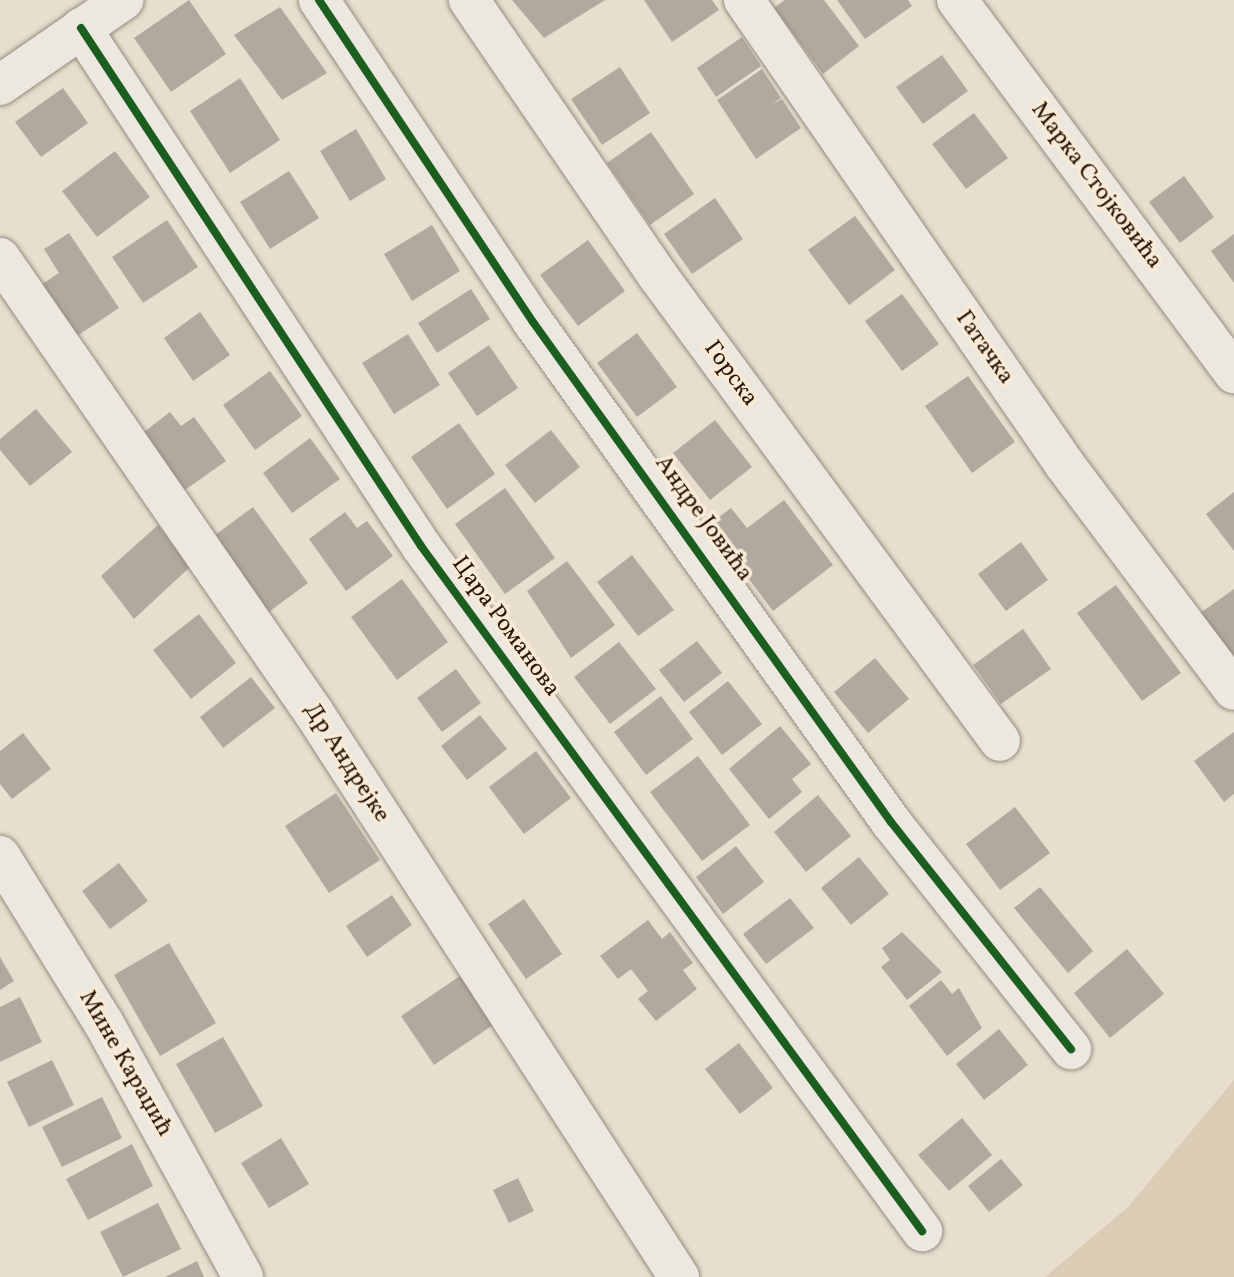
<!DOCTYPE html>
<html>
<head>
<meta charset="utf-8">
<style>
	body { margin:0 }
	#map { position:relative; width:1234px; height:1277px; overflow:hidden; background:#e8dece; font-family:Vollkorn,serif }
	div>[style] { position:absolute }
	.green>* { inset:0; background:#dbccb6 }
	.building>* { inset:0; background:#b2a99e }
	.roads { filter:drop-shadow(0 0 2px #948c81) drop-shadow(0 0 2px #948c81) }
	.minor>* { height:40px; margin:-20px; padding:0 20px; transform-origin:20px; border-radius:20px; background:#ece7df }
	.cycleway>* { height:8px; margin:-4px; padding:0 4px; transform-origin:4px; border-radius:4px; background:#1b5e20 }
	span { translate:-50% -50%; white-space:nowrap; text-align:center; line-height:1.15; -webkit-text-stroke:7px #f7ebd8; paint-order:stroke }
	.street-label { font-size:24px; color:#2b1506 }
</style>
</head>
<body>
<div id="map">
	<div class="green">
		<i style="clip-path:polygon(1234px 1080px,1234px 1277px,1045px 1277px,1128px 1207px)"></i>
	</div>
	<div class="building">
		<i style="clip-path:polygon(189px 0,226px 54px,171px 92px,134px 38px)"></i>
		<i style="clip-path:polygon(512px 0,605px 0,544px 38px)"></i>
		<i style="clip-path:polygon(644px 0,712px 0,719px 10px,672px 42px)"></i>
		<i style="clip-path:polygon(785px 0,824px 0,859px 46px,823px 74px,774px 8px)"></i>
		<i style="clip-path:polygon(837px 0,908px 0,912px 6px,865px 39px)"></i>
		<i style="clip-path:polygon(280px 7px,327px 73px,282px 100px,234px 35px)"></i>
		<i style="clip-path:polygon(742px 37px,761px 66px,716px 97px,697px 68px)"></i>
		<i style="clip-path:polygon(942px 55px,968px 91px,923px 124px,896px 87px)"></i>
		<i style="clip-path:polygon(620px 67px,650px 113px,602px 145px,571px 99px)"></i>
		<i style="clip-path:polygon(762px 69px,781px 98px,772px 104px,782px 99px,801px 128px,756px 159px,717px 100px)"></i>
		<i style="clip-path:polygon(240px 78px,280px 140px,230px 173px,190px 111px)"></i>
		<i style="clip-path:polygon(63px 88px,88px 123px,41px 157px,15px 122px)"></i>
		<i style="clip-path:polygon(974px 113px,1008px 158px,966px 189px,932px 144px)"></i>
		<i style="clip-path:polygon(356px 129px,386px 179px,350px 201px,320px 151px)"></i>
		<i style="clip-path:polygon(651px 132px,694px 194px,650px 225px,607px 163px)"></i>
		<i style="clip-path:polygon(115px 151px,150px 197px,97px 237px,62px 191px)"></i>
		<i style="clip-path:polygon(289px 171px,319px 218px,270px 249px,240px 202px)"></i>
		<i style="clip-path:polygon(1184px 176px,1214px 217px,1180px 243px,1149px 202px)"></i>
		<i style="clip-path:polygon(715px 198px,743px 239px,692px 274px,664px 234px)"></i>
		<i style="clip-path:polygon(855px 216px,895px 270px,849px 305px,808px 250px)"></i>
		<i style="clip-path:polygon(167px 220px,198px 267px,143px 303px,112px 257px)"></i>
		<i style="clip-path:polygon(432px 225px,460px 271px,412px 301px,384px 254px)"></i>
		<i style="clip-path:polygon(69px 233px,119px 308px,74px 338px,39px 286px,59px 273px,44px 249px)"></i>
		<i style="clip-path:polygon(1234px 234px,1234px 283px,1211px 251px)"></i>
		<i style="clip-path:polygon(588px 240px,625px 291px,578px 326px,540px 275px)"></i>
		<i style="clip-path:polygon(471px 289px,490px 319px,437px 353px,418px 323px)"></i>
		<i style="clip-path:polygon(902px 294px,939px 344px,902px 371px,865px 321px)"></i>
		<i style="clip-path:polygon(200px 312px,230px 355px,193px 381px,164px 338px)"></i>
		<i style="clip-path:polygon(637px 333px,677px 387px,637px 417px,597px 363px)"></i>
		<i style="clip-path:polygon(408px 334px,440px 385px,394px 414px,362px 363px)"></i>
		<i style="clip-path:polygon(489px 345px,518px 388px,477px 416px,448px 373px)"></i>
		<i style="clip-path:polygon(270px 371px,302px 416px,255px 450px,223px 405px)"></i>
		<i style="clip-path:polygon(968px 376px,1015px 442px,972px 473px,925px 406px)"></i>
		<i style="clip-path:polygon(36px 409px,72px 452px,30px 486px,0 450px,0 439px)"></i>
		<i style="clip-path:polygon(170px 412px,181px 426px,194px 417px,226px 461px,185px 490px,144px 432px)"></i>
		<i style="clip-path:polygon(715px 420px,752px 467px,710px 500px,673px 453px)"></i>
		<i style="clip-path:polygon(459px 423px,495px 474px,447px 509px,411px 457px)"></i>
		<i style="clip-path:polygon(551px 430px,580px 467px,535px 503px,505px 465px)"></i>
		<i style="clip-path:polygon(310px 438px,340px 479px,292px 513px,263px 473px)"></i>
		<i style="clip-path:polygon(505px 488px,555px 558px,505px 594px,455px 524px)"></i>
		<i style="clip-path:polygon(1234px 492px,1234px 551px,1206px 514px)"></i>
		<i style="clip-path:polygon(784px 500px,833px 565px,773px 611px,708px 525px,731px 508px,747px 528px)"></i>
		<i style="clip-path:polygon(253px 507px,308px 583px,266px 614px,211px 538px)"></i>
		<i style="clip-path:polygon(345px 512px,357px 528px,367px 521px,393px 556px,346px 591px,309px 539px)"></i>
		<i style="clip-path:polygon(158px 525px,190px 567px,134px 619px,101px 576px)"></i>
		<i style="clip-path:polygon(1021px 542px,1048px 580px,1006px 611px,978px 574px)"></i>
		<i style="clip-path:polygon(632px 555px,674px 610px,638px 636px,597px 582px)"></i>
		<i style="clip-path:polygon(567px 561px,615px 625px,571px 658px,527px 591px)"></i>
		<i style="clip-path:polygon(402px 579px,448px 642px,397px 680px,351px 617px)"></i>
		<i style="clip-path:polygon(1116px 585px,1181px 673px,1142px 701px,1077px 613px)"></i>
		<i style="clip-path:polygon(1234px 589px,1234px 663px,1199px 614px)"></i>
		<i style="clip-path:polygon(199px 614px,236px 663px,191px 699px,153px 650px)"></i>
		<i style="clip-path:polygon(1023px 629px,1051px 669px,1001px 704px,973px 665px)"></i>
		<i style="clip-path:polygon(697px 641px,722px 673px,684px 702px,659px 670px)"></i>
		<i style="clip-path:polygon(619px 642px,656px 689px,610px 724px,574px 677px)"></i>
		<i style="clip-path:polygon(875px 658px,909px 699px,868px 733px,834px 692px)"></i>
		<i style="clip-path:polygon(456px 669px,481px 703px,442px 732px,417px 698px)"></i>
		<i style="clip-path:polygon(251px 677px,275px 708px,223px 748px,200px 717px)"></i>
		<i style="clip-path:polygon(728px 681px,762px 724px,722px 755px,689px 712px)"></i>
		<i style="clip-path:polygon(661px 696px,693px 739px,646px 775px,614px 732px)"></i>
		<i style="clip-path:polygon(480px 715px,507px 749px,467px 780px,441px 746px)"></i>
		<i style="clip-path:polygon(780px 726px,811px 764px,792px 779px,802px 792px,769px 819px,729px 769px)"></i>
		<i style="clip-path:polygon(1234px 732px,1234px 794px,1224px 802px,1194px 761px)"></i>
		<i style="clip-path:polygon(23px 733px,51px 769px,12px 799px,0 784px,0 751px)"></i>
		<i style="clip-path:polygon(536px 751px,571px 798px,524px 834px,489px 787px)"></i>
		<i style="clip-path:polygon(698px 756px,750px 825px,702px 861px,650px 792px)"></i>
		<i style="clip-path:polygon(336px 793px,380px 860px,329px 893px,285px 826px)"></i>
		<i style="clip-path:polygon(818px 795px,851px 836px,806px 872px,774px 832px)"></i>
		<i style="clip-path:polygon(1015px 807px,1050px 853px,1000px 890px,966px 844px)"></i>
		<i style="clip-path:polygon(736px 846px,764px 882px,723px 914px,696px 877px)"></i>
		<i style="clip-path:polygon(859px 857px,889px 894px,851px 925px,821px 888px)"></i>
		<i style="clip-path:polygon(119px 863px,148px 901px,110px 929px,82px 891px)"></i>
		<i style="clip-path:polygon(1040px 887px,1093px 951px,1068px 973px,1014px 908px)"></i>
		<i style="clip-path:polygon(392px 895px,412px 925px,367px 957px,346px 926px)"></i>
		<i style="clip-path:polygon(790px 898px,814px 928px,766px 964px,743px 934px)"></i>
		<i style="clip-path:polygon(524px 899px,562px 954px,526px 979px,488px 924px)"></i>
		<i style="clip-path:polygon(648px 920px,662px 939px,670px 932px,693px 963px,683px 970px,697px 989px,656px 1021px,638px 999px,648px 991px,631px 969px,618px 979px,600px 956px)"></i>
		<i style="clip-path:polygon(902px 932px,942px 972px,907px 1000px,881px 967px,890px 960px,882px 948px)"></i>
		<i style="clip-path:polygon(169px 943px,216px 1023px,160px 1056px,114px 975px)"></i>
		<i style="clip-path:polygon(1127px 949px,1164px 994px,1110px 1038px,1074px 993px)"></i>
		<i style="clip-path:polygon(0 957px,14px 981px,0 990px)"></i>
		<i style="clip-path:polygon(460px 976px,493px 1025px,434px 1065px,401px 1016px)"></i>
		<i style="clip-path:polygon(941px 980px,952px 994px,959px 988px,982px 1028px,947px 1056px,909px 1006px)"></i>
		<i style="clip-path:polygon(20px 997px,42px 1042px,0 1062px,0 1007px)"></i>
		<i style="clip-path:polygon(999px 1029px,1028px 1065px,984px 1100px,956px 1064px)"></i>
		<i style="clip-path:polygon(223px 1037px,263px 1106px,215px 1133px,176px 1064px)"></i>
		<i style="clip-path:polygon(739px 1043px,773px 1088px,740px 1114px,705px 1069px)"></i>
		<i style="clip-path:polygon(52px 1060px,74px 1105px,29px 1127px,7px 1082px)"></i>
		<i style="clip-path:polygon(102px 1097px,122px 1138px,62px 1167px,42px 1127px)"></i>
		<i style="clip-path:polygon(962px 1118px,992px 1155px,949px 1191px,918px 1155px)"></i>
		<i style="clip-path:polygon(281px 1138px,309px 1184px,269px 1208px,241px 1163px)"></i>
		<i style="clip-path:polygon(132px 1144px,153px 1186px,88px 1220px,66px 1179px)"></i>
		<i style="clip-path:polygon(1001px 1159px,1023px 1185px,989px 1212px,968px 1186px)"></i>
		<i style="clip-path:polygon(518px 1178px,534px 1211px,509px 1223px,493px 1190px)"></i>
		<i style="clip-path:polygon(158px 1203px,181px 1249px,123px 1277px,100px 1232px)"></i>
		<i style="clip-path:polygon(197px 1261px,204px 1277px,165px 1277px)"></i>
	</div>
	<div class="roads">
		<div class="minor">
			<i style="left:319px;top:0;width:387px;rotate:56.4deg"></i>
			<i style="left:533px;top:322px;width:615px;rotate:54.4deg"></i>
			<i style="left:891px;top:822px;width:290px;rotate:51.6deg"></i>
			<i style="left:469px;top:0;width:335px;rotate:55.6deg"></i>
			<i style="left:658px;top:276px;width:577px;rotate:53.67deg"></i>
			<i style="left:744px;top:0;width:565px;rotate:55.38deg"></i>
			<i style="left:1065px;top:465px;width:281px;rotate:53.1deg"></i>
			<i style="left:957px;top:0;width:465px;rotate:53.4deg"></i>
			<i style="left:81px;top:28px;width:620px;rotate:56.72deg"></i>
			<i style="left:421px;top:546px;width:849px;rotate:53.82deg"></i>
			<i style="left:0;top:85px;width:150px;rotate:-34.6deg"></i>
			<i style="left:0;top:258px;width:553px;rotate:55.39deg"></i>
			<i style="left:314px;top:713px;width:672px;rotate:57.09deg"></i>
			<i style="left:0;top:856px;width:195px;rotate:58.2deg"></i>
			<i style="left:103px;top:1022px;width:291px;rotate:61.2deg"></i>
		</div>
	</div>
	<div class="cycleway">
		<i style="left:319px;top:0;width:387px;rotate:56.4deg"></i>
		<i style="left:533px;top:322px;width:615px;rotate:54.4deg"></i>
		<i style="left:891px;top:822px;width:290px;rotate:51.6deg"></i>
		<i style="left:81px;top:28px;width:620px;rotate:56.72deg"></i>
		<i style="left:421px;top:546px;width:849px;rotate:53.82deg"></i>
	</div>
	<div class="street-label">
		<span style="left:1096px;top:186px;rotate:53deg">Марка Стојковића</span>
		<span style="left:984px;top:348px;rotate:55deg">Гатачка</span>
		<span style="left:730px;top:374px;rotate:54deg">Горска</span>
		<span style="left:703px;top:519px;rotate:54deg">Андре Јовића</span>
		<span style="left:505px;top:627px;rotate:54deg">Цара Романова</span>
		<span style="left:346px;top:763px;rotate:57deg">Др Андрејке</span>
		<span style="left:125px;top:1064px;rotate:60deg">Мине Караџић</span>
	</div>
</div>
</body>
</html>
